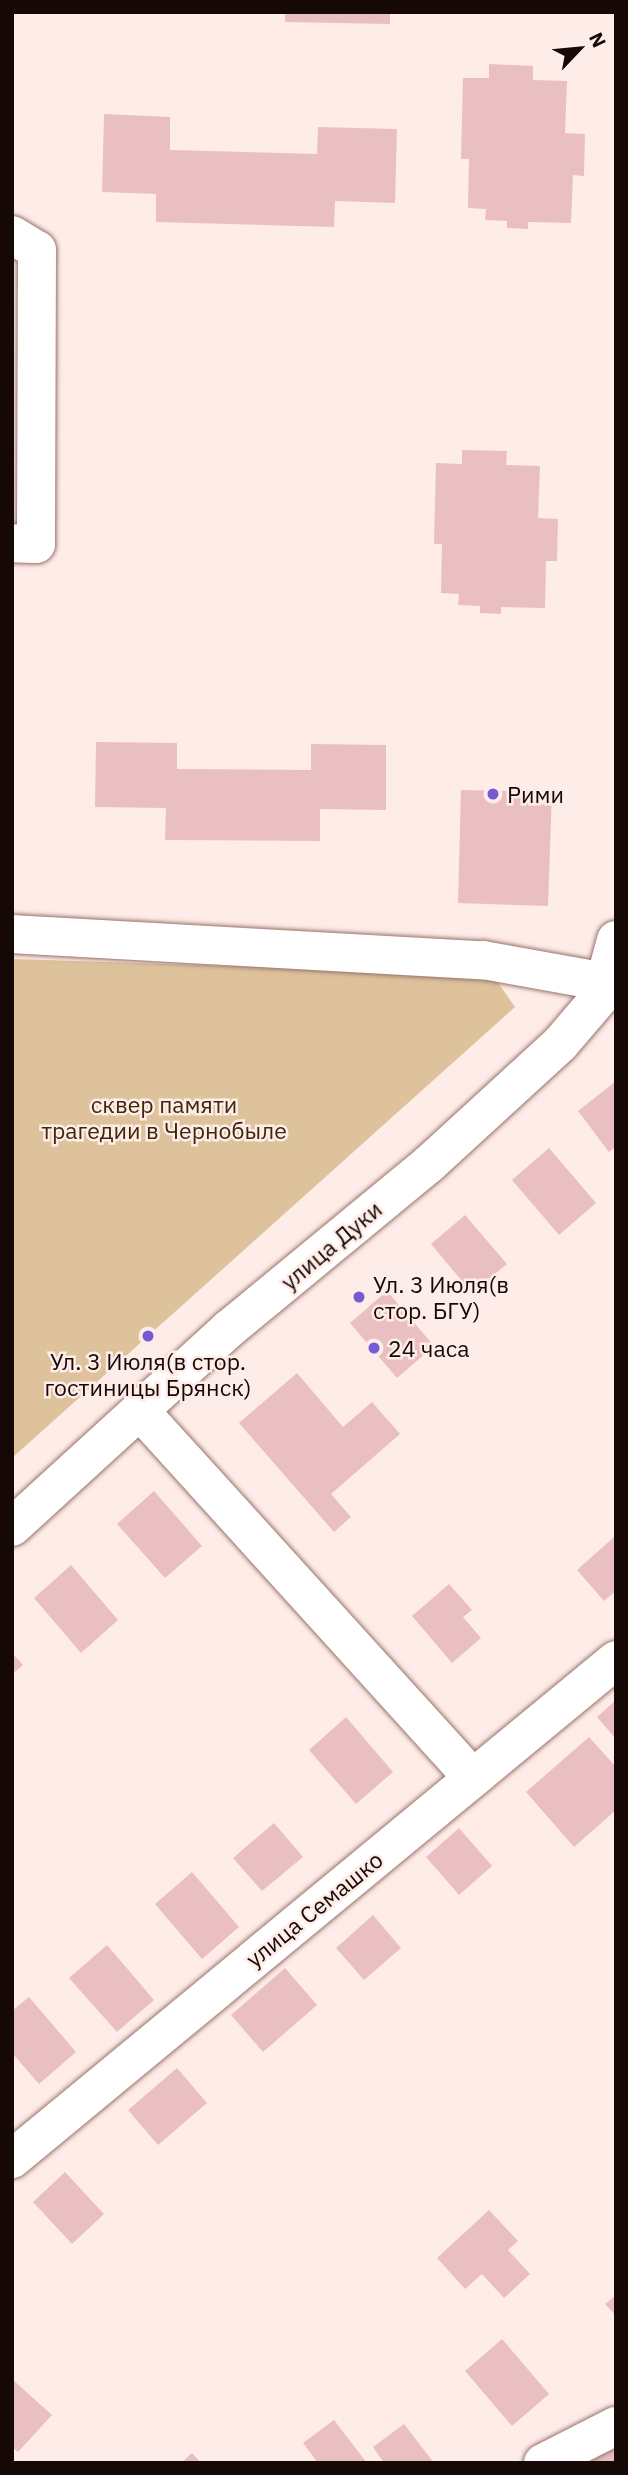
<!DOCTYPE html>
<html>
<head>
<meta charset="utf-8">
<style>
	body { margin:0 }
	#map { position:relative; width:628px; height:2475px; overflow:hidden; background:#feece8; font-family:"IBM Plex Sans",sans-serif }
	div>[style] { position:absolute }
	.green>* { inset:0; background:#ddc29c }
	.building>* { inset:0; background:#eabfc2 }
	.roads { filter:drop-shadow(0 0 2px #99736a) drop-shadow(0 0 2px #99736a) }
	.minor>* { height:38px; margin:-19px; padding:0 19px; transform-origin:19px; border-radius:19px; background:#fff }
	.major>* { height:38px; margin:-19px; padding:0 19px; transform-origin:19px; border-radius:19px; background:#fff }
	.dots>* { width:19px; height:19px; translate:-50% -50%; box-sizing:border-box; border:4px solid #feece8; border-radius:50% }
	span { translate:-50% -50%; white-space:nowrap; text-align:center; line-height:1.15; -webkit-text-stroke:5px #feece8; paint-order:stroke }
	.poi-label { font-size:23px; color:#150805 }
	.left { translate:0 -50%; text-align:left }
	.park-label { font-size:23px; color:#3d2909 }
	.street-label { font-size:23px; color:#150805 }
	.frame { position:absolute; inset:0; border:14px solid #150805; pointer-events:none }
	.north { position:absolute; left:544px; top:14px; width:70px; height:70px; -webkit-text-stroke:5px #feece8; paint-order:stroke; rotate:64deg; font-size:19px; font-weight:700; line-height:28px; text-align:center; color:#150805 }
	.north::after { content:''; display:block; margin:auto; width:24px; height:32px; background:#150805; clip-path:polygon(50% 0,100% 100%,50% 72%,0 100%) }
</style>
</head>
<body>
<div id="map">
	<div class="green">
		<i style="clip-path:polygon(12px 959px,492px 974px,515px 1007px,12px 1458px)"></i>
	</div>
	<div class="building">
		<i style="clip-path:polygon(285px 12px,390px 12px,390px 24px,285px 22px)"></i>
		<i style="clip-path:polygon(489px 64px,533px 66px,533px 80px,567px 81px,565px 133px,585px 134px,584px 176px,573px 175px,571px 223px,528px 222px,528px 229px,507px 228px,507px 221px,485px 220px,486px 209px,468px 208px,469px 159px,461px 159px,463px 78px,489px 78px)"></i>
		<i style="clip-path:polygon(104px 114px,170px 117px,170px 150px,317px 154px,318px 127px,397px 129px,395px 203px,335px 201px,334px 227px,156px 222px,156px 194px,102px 192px)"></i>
		<i style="clip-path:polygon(462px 450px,507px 451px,506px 465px,540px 466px,538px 518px,558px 519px,557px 561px,546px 561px,545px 608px,501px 607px,501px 614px,480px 613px,480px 606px,458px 605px,459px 594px,441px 593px,442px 544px,434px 544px,436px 463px,462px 464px)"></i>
		<i style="clip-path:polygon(96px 742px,177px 743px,177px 769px,311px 770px,311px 744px,386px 745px,386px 810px,320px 809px,320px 841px,165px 840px,166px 808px,95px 807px)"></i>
		<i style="clip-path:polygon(461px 790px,552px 792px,548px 906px,458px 903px)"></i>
		<i style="clip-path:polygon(616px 1081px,616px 1146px,609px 1152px,578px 1111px)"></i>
		<i style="clip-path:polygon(549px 1148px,596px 1203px,559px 1235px,512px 1180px)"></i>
		<i style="clip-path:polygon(465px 1215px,507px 1264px,472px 1293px,431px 1244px)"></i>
		<i style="clip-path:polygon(387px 1291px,434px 1346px,397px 1378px,350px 1323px)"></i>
		<i style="clip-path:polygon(297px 1373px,343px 1427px,372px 1402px,400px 1434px,331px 1494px,351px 1517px,334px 1532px,239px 1423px)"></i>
		<i style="clip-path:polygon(154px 1491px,202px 1546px,165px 1578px,117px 1524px)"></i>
		<i style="clip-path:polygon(614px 1537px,616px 1591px,604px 1601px,577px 1570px)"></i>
		<i style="clip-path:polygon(71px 1565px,118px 1620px,81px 1653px,34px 1598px)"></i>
		<i style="clip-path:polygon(449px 1584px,472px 1610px,463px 1617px,481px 1638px,452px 1663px,412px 1616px)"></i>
		<i style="clip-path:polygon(12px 1653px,23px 1665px,12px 1674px)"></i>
		<i style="clip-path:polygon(616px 1700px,616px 1739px,597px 1717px)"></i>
		<i style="clip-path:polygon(346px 1717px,393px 1772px,356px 1804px,309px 1750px)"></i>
		<i style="clip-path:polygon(589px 1737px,616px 1767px,616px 1810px,574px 1847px,526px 1792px)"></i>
		<i style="clip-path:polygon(274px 1823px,303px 1857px,262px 1891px,233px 1858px)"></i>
		<i style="clip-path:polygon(459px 1828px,492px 1866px,459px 1895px,426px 1857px)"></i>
		<i style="clip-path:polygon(192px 1872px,239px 1927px,202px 1959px,155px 1904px)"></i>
		<i style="clip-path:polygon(373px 1915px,401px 1948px,364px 1980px,336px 1948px)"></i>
		<i style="clip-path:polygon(107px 1945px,154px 2000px,117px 2032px,69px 1978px)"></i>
		<i style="clip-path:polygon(285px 1968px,317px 2005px,263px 2052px,231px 2015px)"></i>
		<i style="clip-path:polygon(29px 1997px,76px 2052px,39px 2084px,12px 2053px,12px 2011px)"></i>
		<i style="clip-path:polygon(177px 2068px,207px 2103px,158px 2145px,128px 2110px)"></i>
		<i style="clip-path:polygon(65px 2172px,104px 2214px,72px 2244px,33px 2202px)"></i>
		<i style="clip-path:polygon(489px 2210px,518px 2241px,508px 2250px,530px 2274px,504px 2298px,482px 2274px,465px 2289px,437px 2258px)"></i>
		<i style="clip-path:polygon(616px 2295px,616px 2316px,605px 2304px)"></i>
		<i style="clip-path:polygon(502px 2339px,549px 2394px,512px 2426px,465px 2371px)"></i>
		<i style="clip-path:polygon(12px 2379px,52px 2415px,18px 2452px,12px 2447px)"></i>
		<i style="clip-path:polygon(334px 2420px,367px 2463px,318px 2463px,303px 2443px)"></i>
		<i style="clip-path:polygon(404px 2424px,434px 2463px,384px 2463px,373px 2447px)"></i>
		<i style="clip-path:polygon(613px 2447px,616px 2463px,588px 2463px)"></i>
		<i style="clip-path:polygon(192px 2453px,201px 2463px,181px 2463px)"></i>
	</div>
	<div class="roads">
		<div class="minor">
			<i style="left:12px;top:235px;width:29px;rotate:31deg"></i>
			<i style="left:37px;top:250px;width:294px;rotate:90.2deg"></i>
			<i style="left:36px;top:544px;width:24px;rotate:-178deg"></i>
			<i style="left:12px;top:934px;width:472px;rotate:3.2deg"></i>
			<i style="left:483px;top:960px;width:135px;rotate:10.2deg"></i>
			<i style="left:141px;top:1412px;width:494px;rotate:47.8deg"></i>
			<i style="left:12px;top:2159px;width:783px;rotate:-39.56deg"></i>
			<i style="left:543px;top:2463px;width:82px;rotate:-26.9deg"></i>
		</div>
		<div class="major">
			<i style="left:12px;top:1527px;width:295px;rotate:-42.4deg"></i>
			<i style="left:230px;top:1328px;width:258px;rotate:-39.5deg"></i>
			<i style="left:429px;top:1164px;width:178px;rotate:-42.5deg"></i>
			<i style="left:560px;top:1044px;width:63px;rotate:-49.5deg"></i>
			<i style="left:601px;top:996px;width:58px;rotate:-75deg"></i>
		</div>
	</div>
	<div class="dots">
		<i style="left:493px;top:794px;background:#755ad4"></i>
		<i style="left:359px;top:1297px;background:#755ad4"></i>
		<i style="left:148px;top:1336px;background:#755ad4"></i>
		<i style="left:374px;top:1348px;background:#755ad4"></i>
	</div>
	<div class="poi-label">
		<span class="left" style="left:507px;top:794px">Рими</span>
		<span class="left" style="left:373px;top:1297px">Ул. 3 Июля(в<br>стор. БГУ)</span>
		<span class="left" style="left:388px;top:1348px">24 часа</span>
		<span style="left:148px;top:1374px">Ул. 3 Июля(в стор.<br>гостиницы Брянск)</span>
	</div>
	<div class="park-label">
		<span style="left:164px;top:1117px">сквер памяти<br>трагедии в Чернобыле</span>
	</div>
	<div class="street-label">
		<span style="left:331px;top:1245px;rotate:-40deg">улица Дуки</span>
		<span style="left:314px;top:1909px;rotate:-39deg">улица Семашко</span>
	</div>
	<div class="frame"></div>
	<div class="north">N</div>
</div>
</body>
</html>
